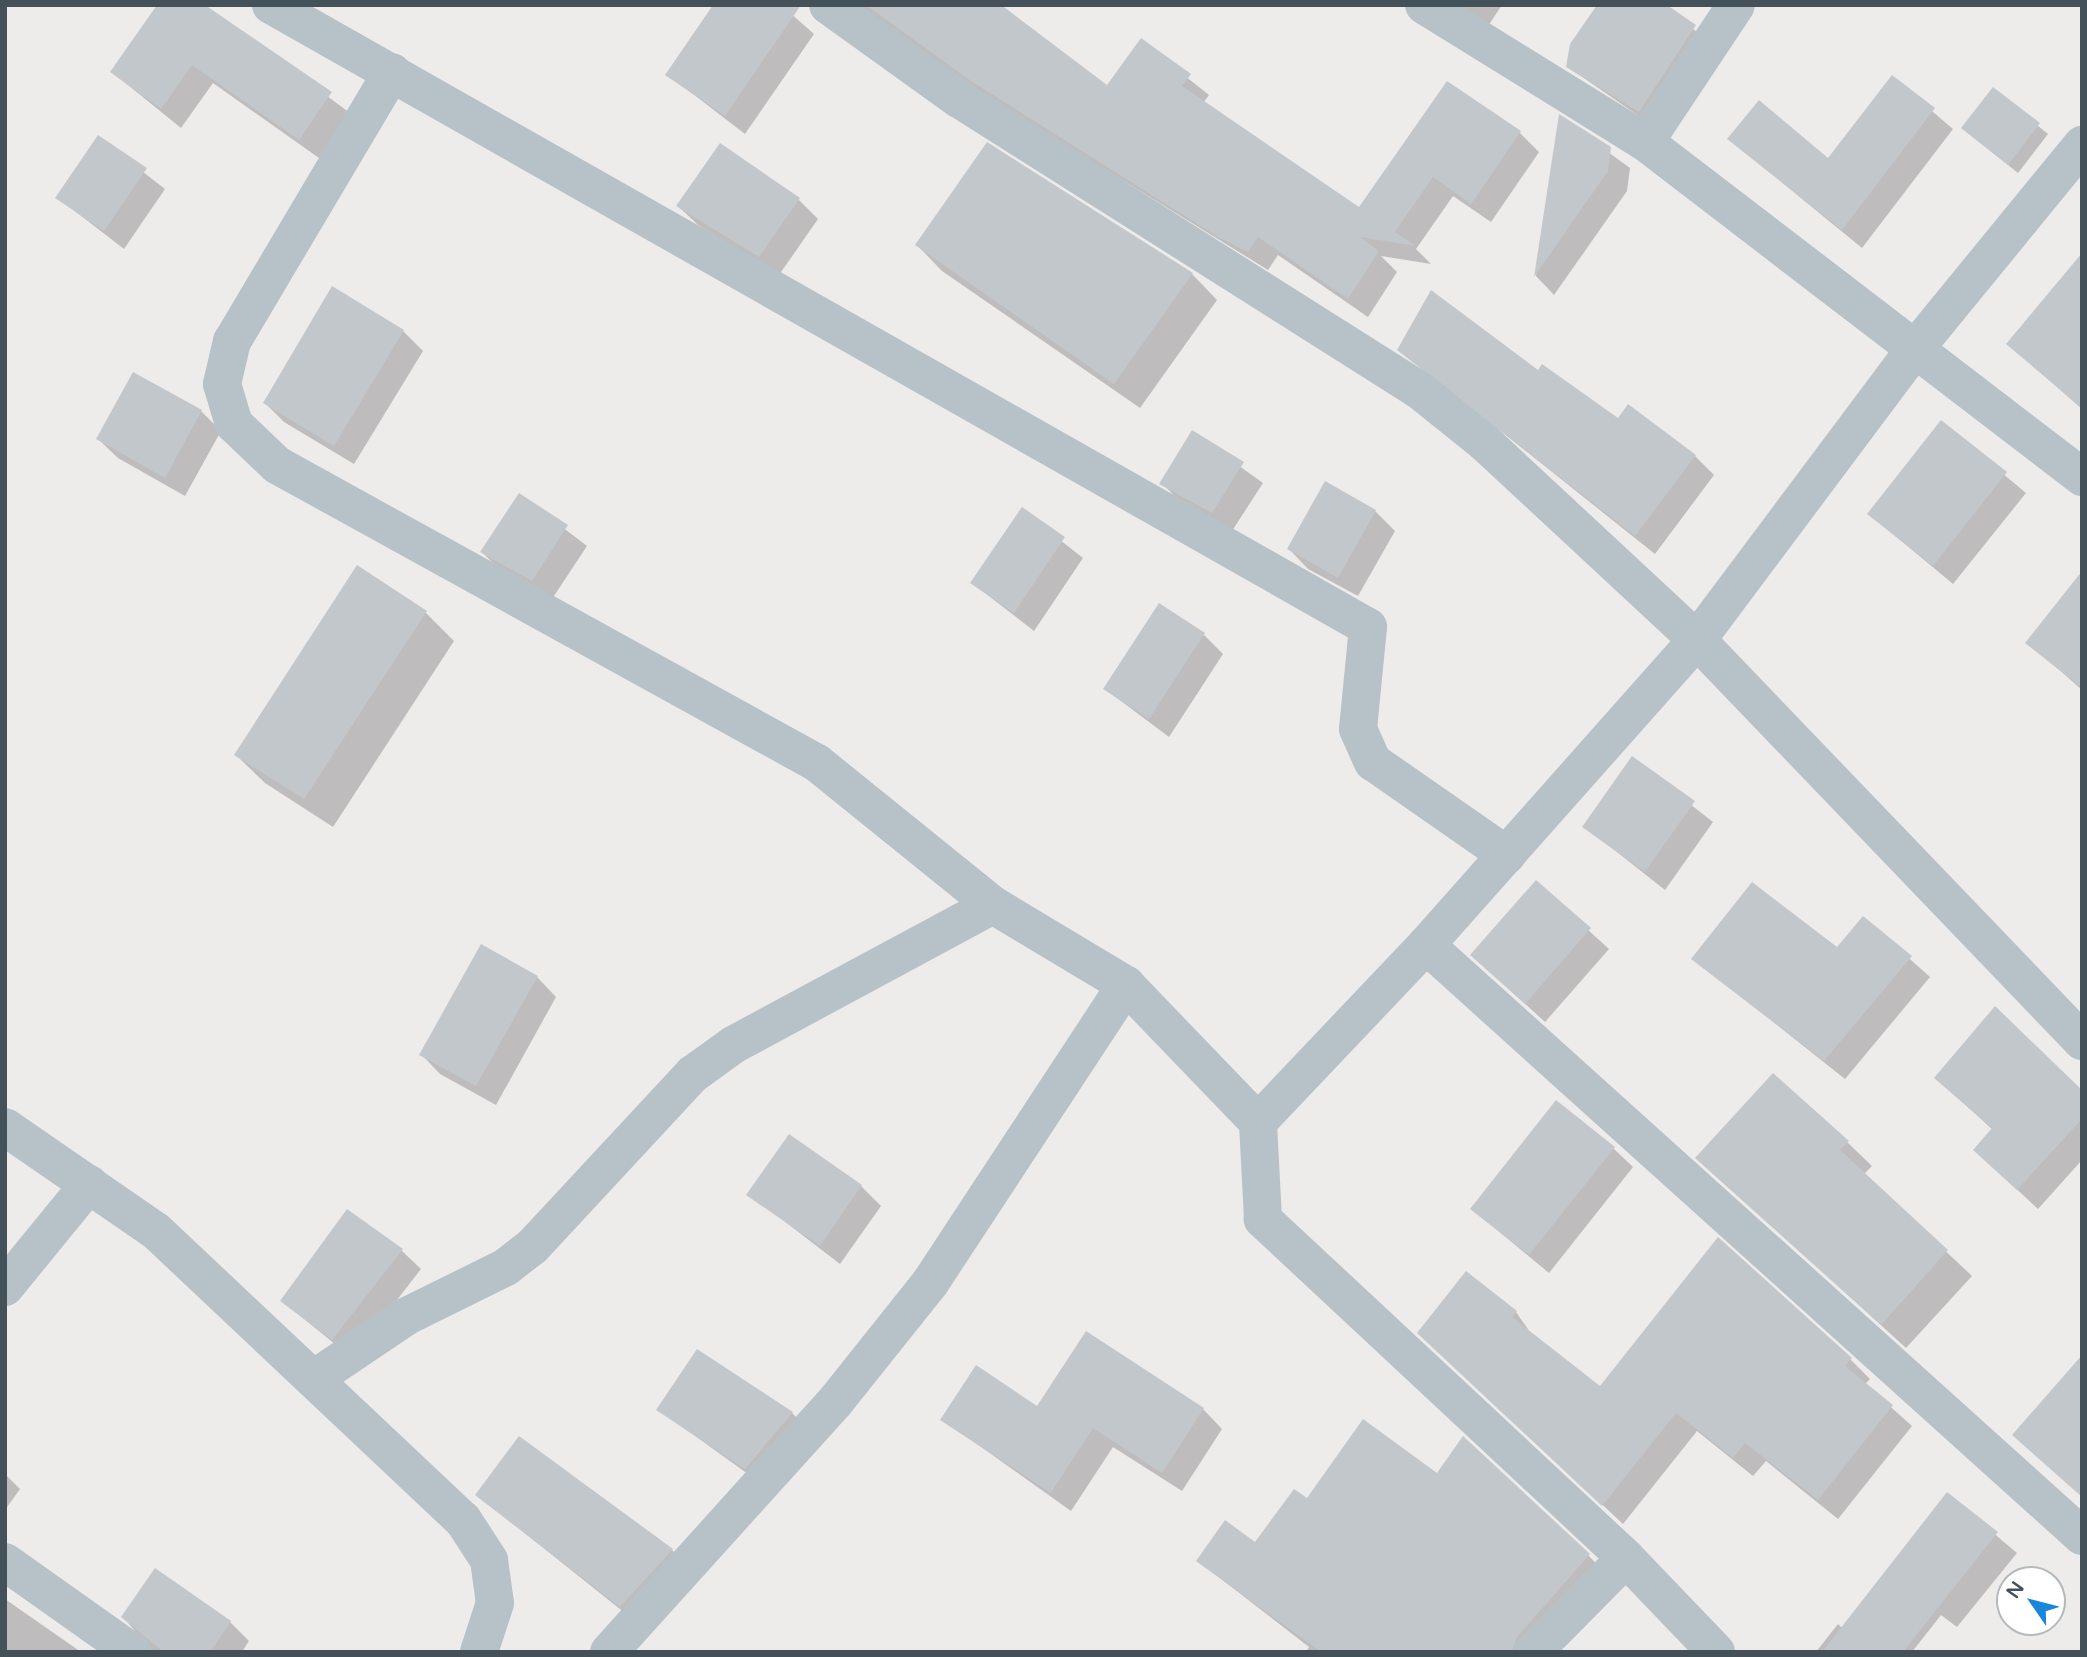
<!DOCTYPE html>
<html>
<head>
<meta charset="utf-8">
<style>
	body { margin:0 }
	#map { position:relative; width:2087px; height:1657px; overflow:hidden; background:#eeebeb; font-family:"Varela Round",sans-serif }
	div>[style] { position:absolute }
	.shadow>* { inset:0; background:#0003 }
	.building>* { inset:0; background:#c2c7cb }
	.minor>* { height:38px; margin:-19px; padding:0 19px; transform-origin:19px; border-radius:19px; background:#b6c2c8 }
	span { translate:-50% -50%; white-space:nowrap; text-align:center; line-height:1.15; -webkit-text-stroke:7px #fff; paint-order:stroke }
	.frame { position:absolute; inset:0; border:7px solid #445158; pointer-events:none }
	.north { position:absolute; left:1996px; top:1566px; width:70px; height:70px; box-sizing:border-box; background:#fff; border:2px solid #b4b9bc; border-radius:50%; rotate:305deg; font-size:19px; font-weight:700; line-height:28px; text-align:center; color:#445158 }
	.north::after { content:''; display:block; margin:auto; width:24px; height:32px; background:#1887db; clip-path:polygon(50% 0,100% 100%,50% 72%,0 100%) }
</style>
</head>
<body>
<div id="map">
	<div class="shadow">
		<i style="clip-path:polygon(204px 5px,350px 113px,319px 158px,213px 83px,181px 128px,112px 72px)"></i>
		<i style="clip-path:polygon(781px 5px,814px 34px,745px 134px,667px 74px)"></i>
		<i style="clip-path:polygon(856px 5px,1001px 5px,1108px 88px,1141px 41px,1209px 95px,1203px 103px,1359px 209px,1519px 132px,1539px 152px,1491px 222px,1453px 196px,1416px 249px,1431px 264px,1381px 256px,1397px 272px,1368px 317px,1278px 255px,1268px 270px,993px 100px)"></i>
		<i style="clip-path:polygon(1456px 5px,1502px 5px,1488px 26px)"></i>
		<i style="clip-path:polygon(1664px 5px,1714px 46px,1659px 130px,1568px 67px)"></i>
		<i style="clip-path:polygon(1892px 77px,1953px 129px,1862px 248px,1729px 139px,1828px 160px)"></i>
		<i style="clip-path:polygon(1993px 89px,2048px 134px,2018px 173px,1973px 137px)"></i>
		<i style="clip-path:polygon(1560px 117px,1630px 168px,1627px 191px,1554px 295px,1536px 276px)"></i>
		<i style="clip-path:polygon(99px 138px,165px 189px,124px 249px,58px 198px)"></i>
		<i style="clip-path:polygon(798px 199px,818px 219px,779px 275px,698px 225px,678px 206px)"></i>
		<i style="clip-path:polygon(917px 245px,1192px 274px,1217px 300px,1140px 408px,942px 271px)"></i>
		<i style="clip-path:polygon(2082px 258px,2082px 409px,2008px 344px)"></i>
		<i style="clip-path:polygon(403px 331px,423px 351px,354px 464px,284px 422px,265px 403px)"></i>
		<i style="clip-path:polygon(1399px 350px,1538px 372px,1618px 421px,1695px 456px,1714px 475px,1655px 554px)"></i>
		<i style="clip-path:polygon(201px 411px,221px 431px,185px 496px,118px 458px,98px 439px)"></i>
		<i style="clip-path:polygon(1942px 423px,2026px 493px,1953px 584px,1869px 514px)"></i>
		<i style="clip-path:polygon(1193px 433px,1263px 483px,1232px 531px,1181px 503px,1162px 483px)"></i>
		<i style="clip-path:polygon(520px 495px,587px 546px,552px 599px,501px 571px,482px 552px)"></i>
		<i style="clip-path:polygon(1022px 510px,1083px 558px,1034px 631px,972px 583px)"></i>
		<i style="clip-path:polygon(1375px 511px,1395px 531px,1358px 596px,1308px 569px,1289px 549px)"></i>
		<i style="clip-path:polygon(2082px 591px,2082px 690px,2028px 642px)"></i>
		<i style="clip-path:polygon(425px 612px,454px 641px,333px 827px,265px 783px,236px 755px)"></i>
		<i style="clip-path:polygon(1204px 635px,1223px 654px,1169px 737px,1105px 689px)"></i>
		<i style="clip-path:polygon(1632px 759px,1713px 822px,1665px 890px,1584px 826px)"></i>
		<i style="clip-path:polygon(1536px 883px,1609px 949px,1545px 1022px,1472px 955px)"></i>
		<i style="clip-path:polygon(1864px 918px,1930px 977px,1845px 1079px,1694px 959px,1838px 950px)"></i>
		<i style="clip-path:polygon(537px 977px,556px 997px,496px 1105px,440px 1074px,421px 1054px)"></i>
		<i style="clip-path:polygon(1936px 1078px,2082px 1091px,2082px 1160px,2038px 1209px,1995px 1169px,1993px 1130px)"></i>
		<i style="clip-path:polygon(1847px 1142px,1872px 1166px,1864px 1174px,1972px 1276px,1906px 1348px,1698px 1158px)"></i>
		<i style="clip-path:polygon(1613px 1148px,1633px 1167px,1549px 1273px,1472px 1209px)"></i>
		<i style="clip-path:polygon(861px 1186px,881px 1206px,840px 1264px,749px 1194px)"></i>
		<i style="clip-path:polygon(401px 1250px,421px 1269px,352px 1358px,282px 1301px)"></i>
		<i style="clip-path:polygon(1516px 1312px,1532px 1335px,1601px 1388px,1850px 1359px,1870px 1379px,1865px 1384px,1912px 1426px,1838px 1519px,1766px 1461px,1753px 1476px,1697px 1431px,1623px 1524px,1439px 1352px)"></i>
		<i style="clip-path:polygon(1037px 1408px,1203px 1409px,1222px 1429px,1182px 1491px,1113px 1447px,1071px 1511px,942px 1419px)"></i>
		<i style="clip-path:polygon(659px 1410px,792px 1413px,811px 1432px,766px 1487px)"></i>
		<i style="clip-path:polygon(5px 1474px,20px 1489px,5px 1510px)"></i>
		<i style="clip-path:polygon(1437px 1475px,1588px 1555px,1610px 1578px,1546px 1652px,1306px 1652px,1309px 1647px,1198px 1561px,1255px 1544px,1307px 1500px)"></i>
		<i style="clip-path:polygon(1947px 1494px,2017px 1553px,1957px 1627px,1941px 1615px,1912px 1652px,1816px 1652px,1838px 1624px,1842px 1628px)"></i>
		<i style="clip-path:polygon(477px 1495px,672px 1550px,691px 1570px,640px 1625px)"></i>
		<i style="clip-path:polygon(5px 1599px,81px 1652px,5px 1652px)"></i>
		<i style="clip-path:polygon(123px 1617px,230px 1622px,249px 1641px,242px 1652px,153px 1652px)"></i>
	</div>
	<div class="building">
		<i style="clip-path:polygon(157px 5px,205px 5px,332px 92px,299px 140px,192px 65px,161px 109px,110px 72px)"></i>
		<i style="clip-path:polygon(713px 5px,801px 5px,725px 116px,665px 75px)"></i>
		<i style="clip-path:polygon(866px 5px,1001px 5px,1107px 85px,1141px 38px,1191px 74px,1182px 86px,1359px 207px,1447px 81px,1521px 131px,1471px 204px,1433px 177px,1395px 232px,1416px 246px,1360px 237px,1379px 251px,1348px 299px,1258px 237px,1248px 252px,1218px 237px,971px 81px)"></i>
		<i style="clip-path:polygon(1597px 5px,1667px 5px,1696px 25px,1639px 112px,1566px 67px,1570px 44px)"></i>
		<i style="clip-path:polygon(1892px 75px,1935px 108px,1842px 230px,1727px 139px,1759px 100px,1828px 158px)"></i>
		<i style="clip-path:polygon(1993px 87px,2040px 123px,2008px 165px,1961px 128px)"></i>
		<i style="clip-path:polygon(1559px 114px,1611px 147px,1608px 171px,1534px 277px)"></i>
		<i style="clip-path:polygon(98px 135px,147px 168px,104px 231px,55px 198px)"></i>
		<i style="clip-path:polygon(987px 142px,1193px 273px,1114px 384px,915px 245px)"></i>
		<i style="clip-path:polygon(720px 143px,800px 198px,759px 257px,676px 206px)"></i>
		<i style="clip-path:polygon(2082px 253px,2082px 408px,2006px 344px)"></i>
		<i style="clip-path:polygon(332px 286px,404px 330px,334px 446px,263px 403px)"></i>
		<i style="clip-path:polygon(1431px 290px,1538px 370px,1542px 364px,1618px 418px,1628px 404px,1696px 455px,1635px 536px,1397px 350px)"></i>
		<i style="clip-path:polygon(133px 372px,202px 410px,165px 478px,96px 439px)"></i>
		<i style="clip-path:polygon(1941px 420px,2007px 472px,1933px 566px,1867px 514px)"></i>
		<i style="clip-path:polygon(1192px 430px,1244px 462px,1212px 513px,1159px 484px)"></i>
		<i style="clip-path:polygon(1325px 481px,1376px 510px,1338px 578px,1287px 549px)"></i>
		<i style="clip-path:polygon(519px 493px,568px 525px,532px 581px,480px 552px)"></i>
		<i style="clip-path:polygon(1022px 507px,1065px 537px,1014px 613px,970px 583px)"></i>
		<i style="clip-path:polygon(357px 565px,427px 611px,304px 799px,234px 755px)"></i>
		<i style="clip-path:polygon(2082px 571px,2082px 688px,2025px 643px)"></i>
		<i style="clip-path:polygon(1159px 603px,1205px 633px,1149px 719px,1103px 689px)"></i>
		<i style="clip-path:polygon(1632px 756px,1695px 801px,1645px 872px,1582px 827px)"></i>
		<i style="clip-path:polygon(1536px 880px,1591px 928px,1525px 1004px,1470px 955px)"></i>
		<i style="clip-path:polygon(1752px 882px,1837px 947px,1863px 916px,1912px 956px,1824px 1061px,1691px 959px)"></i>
		<i style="clip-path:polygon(481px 944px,538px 976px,476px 1086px,419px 1055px)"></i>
		<i style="clip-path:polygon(1995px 1006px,2082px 1090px,2082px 1119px,2017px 1190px,1973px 1150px,1992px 1128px,1934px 1078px)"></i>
		<i style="clip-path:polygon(1773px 1073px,1849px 1141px,1840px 1150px,1948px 1250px,1881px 1325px,1695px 1158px)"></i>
		<i style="clip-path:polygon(1556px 1100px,1615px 1147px,1529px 1255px,1470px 1209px)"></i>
		<i style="clip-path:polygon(789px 1134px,862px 1185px,820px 1246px,746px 1195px)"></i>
		<i style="clip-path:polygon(347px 1209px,403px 1249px,332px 1340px,280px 1301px)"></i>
		<i style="clip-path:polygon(1718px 1237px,1852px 1358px,1845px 1366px,1893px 1405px,1818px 1500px,1745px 1443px,1733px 1458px,1676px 1413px,1602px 1506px,1417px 1333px,1466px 1271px,1517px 1311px,1512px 1317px,1600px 1386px)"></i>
		<i style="clip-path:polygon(1086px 1331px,1204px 1408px,1162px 1473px,1093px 1428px,1051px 1493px,940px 1420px,976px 1365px,1037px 1406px)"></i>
		<i style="clip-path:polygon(697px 1349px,793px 1412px,745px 1469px,656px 1410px)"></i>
		<i style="clip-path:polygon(2082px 1355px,2082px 1497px,2012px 1435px)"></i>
		<i style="clip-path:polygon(1363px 1419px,1437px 1473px,1463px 1436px,1590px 1554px,1517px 1637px,1512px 1652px,1321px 1652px,1196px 1561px,1225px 1520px,1255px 1542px,1294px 1489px,1307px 1498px)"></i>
		<i style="clip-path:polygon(519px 1436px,673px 1549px,620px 1607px,475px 1495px)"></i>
		<i style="clip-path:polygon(1947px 1492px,1998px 1532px,1903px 1652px,1822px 1652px)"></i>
		<i style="clip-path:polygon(155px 1568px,231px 1621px,210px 1652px,164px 1652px,121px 1617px)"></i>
	</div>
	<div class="minor">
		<i style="left:271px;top:5px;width:1261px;rotate:29.55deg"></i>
		<i style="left:1368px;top:627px;width:102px;rotate:95.6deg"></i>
		<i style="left:1358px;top:729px;width:36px;rotate:66deg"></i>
		<i style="left:1373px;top:762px;width:163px;rotate:34.8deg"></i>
		<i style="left:828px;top:5px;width:161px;rotate:35.7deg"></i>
		<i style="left:959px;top:99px;width:544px;rotate:32.32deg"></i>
		<i style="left:1419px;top:390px;width:83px;rotate:38.7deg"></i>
		<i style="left:1484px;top:442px;width:291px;rotate:42.9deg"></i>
		<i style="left:1697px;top:640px;width:556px;rotate:46.17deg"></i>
		<i style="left:1424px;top:5px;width:260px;rotate:31.8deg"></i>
		<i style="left:1645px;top:142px;width:551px;rotate:37.47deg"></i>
		<i style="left:392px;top:72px;width:313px;rotate:120.7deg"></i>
		<i style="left:232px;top:341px;width:44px;rotate:103.1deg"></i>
		<i style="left:222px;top:384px;width:42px;rotate:73.3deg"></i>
		<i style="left:234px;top:424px;width:59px;rotate:43.6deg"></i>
		<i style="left:277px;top:465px;width:617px;rotate:28.89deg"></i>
		<i style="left:817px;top:763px;width:226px;rotate:38.9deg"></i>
		<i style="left:993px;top:905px;width:155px;rotate:31deg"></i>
		<i style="left:1126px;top:985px;width:190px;rotate:46.1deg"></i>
		<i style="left:1645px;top:142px;width:164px;rotate:-56.4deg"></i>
		<i style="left:1426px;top:945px;width:883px;rotate:42.02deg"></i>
		<i style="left:5px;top:1127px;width:183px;rotate:34.6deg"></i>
		<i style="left:156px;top:1231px;width:422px;rotate:43.3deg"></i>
		<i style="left:463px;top:1520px;width:48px;rotate:57deg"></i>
		<i style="left:489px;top:1560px;width:43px;rotate:82.1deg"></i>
		<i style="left:495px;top:1603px;width:52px;rotate:108.1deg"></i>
		<i style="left:5px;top:1287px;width:133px;rotate:-50.8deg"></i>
		<i style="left:315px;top:1378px;width:111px;rotate:-34deg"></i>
		<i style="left:407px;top:1316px;width:110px;rotate:-26.3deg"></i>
		<i style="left:506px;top:1267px;width:33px;rotate:-38deg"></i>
		<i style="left:532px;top:1247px;width:236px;rotate:-47.1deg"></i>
		<i style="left:693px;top:1074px;width:49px;rotate:-35.9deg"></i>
		<i style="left:733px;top:1045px;width:295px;rotate:-28.3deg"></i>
		<i style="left:5px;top:1562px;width:156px;rotate:35.3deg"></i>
		<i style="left:609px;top:1652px;width:337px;rotate:-47.9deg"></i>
		<i style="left:835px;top:1402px;width:152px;rotate:-51.4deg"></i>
		<i style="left:930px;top:1283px;width:357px;rotate:-56.7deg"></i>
		<i style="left:1533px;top:1652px;width:132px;rotate:-45.3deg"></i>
		<i style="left:1716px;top:1652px;width:130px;rotate:-133.8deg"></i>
		<i style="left:1626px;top:1558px;width:497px;rotate:-137deg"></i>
		<i style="left:1263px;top:1219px;width:97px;rotate:-93deg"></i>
		<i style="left:1258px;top:1122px;width:244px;rotate:-46.5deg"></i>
		<i style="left:1426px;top:945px;width:408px;rotate:-48.4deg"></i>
		<i style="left:1697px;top:640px;width:364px;rotate:-53.2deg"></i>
		<i style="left:1915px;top:349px;width:264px;rotate:-50.7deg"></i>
	</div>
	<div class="frame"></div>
	<div class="north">N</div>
</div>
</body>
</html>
